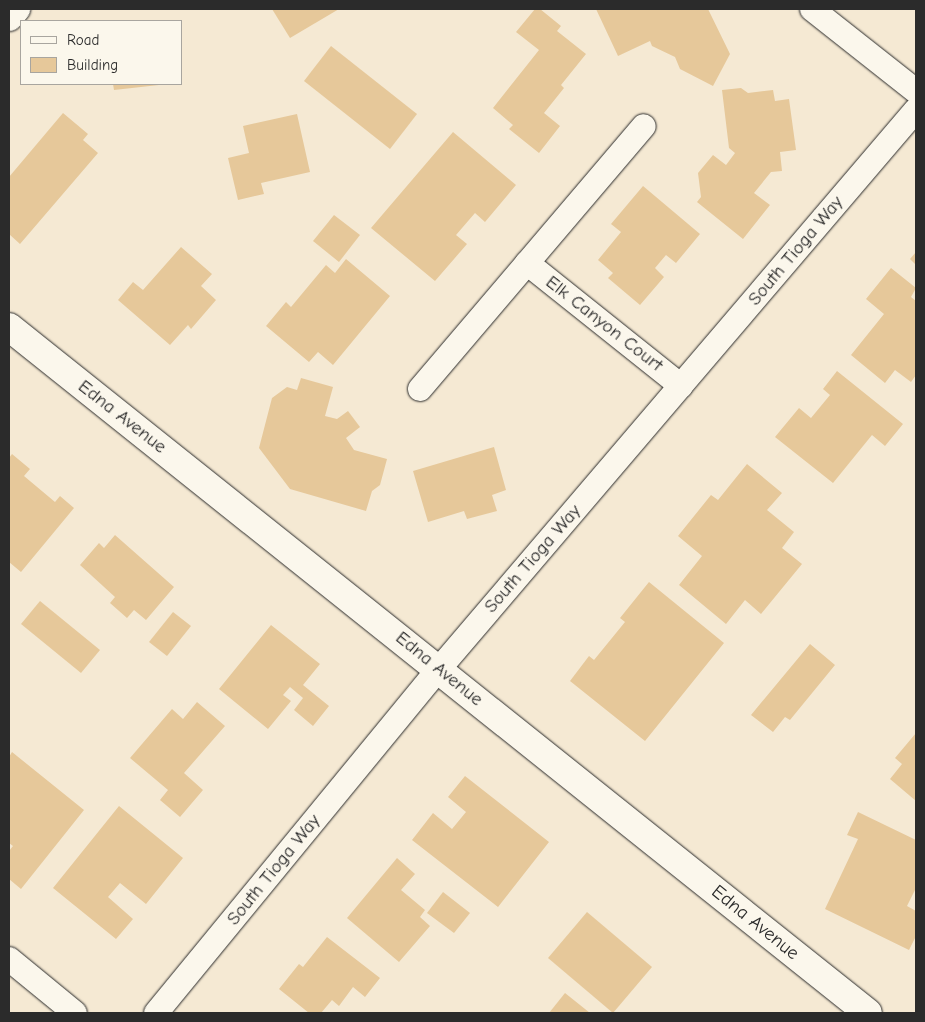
<!DOCTYPE html>
<html>
<head>
<meta charset="utf-8">
<style>
	body { margin:0 }
	#map { position:relative; width:925px; height:1022px; overflow:hidden; background:#f5e9d3; font-family:"Comic Neue",sans-serif }
	div>[style] { position:absolute }
	.building>* { inset:0; background:#e6c89a }
	.roads { filter:drop-shadow(0 0 1px #2b2b2b) drop-shadow(0 0 1px #2b2b2b) }
	.minor>* { height:24px; margin:-12px; padding:0 12px; transform-origin:12px; border-radius:12px; background:#fbf7ec }
	.tertiary>* { height:28px; margin:-14px; padding:0 14px; transform-origin:14px; border-radius:14px; background:#fbf7ec }
	.secondary>* { height:28px; margin:-14px; padding:0 14px; transform-origin:14px; border-radius:14px; background:#fbf7ec }
	span { translate:-50% -50%; white-space:nowrap; text-align:center; line-height:1.15; -webkit-text-stroke:5px #fbf7ec; paint-order:stroke }
	.street-label { font-size:19px; color:#2b2b2b }
	.frame { position:absolute; inset:0; border:10px solid #2b2b2b; pointer-events:none }
	.legend { position:absolute; left:20px; top:20px; width:162px; height:65px; box-sizing:border-box; background:#fbf7ec; border:1px solid #a8a59f; margin:0; padding:6px 9px; list-style:none; font-size:15px; color:#2b2b2b }
	.legend li { display:flex; align-items:center; gap:10px; height:25px }
	.legend b { width:25px; border:1px solid #a8a59f }
</style>
</head>
<body>
<div id="map">
	<div class="building">
		<i style="clip-path:polygon(272px 9px,339px 9px,290px 38px)"></i>
		<i style="clip-path:polygon(535px 9px,540px 9px,561px 26px,557px 31px,586px 54px,561px 85px,564px 88px,544px 113px,560px 126px,539px 153px,509px 129px,513px 125px,493px 108px,539px 50px,516px 32px)"></i>
		<i style="clip-path:polygon(596px 9px,708px 9px,730px 54px,713px 86px,680px 69px,675px 57px,652px 46px,650px 41px,618px 56px)"></i>
		<i style="clip-path:polygon(331px 46px,417px 114px,390px 149px,304px 81px)"></i>
		<i style="clip-path:polygon(113px 84px,159px 84px,159px 85px,114px 90px)"></i>
		<i style="clip-path:polygon(741px 88px,748px 93px,773px 90px,775px 101px,789px 99px,796px 150px,780px 152px,782px 171px,771px 172px,754px 193px,770px 205px,743px 239px,697px 202px,701px 197px,698px 173px,713px 155px,726px 165px,735px 153px,729px 148px,722px 90px)"></i>
		<i style="clip-path:polygon(63px 113px,88px 134px,83px 140px,98px 153px,20px 244px,9px 234px,9px 177px)"></i>
		<i style="clip-path:polygon(297px 114px,310px 172px,261px 183px,264px 194px,238px 200px,228px 158px,249px 153px,243px 126px)"></i>
		<i style="clip-path:polygon(453px 132px,516px 185px,485px 222px,475px 213px,456px 235px,467px 244px,435px 281px,371px 228px)"></i>
		<i style="clip-path:polygon(643px 186px,700px 234px,676px 263px,666px 255px,655px 268px,664px 277px,640px 305px,608px 278px,613px 273px,598px 260px,621px 232px,611px 224px)"></i>
		<i style="clip-path:polygon(334px 215px,360px 235px,339px 262px,313px 241px)"></i>
		<i style="clip-path:polygon(181px 247px,212px 274px,201px 286px,216px 300px,191px 329px,188px 325px,170px 345px,118px 300px,133px 282px,143px 290px)"></i>
		<i style="clip-path:polygon(916px 252px,916px 265px,910px 259px)"></i>
		<i style="clip-path:polygon(346px 259px,390px 296px,333px 365px,318px 352px,309px 362px,266px 326px,286px 302px,291px 307px,326px 265px,335px 273px)"></i>
		<i style="clip-path:polygon(891px 268px,916px 288px,911px 297px,916px 301px,916px 375px,911px 382px,895px 370px,885px 383px,851px 355px,884px 314px,866px 299px)"></i>
		<i style="clip-path:polygon(837px 371px,903px 424px,885px 446px,872px 435px,833px 483px,775px 437px,799px 408px,811px 418px,830px 395px,823px 389px)"></i>
		<i style="clip-path:polygon(301px 378px,333px 387px,325px 416px,337px 419px,348px 411px,360px 427px,346px 438px,354px 450px,387px 459px,380px 485px,372px 491px,366px 511px,290px 489px,259px 448px,272px 398px,287px 387px,297px 390px)"></i>
		<i style="clip-path:polygon(494px 447px,506px 490px,492px 495px,497px 511px,467px 519px,464px 511px,428px 522px,413px 471px)"></i>
		<i style="clip-path:polygon(12px 454px,30px 469px,24px 476px,55px 502px,60px 496px,74px 508px,21px 572px,9px 562px,9px 458px)"></i>
		<i style="clip-path:polygon(747px 464px,782px 493px,767px 510px,794px 532px,782px 548px,802px 564px,761px 614px,745px 600px,726px 624px,679px 585px,702px 556px,678px 536px,711px 495px,718px 500px)"></i>
		<i style="clip-path:polygon(115px 535px,174px 587px,146px 620px,134px 610px,127px 618px,110px 603px,115px 597px,80px 565px,99px 543px,104px 548px)"></i>
		<i style="clip-path:polygon(649px 582px,724px 643px,645px 741px,570px 681px,589px 656px,594px 660px,625px 622px,620px 618px)"></i>
		<i style="clip-path:polygon(40px 601px,100px 650px,81px 673px,21px 624px)"></i>
		<i style="clip-path:polygon(173px 612px,191px 626px,167px 656px,149px 642px)"></i>
		<i style="clip-path:polygon(271px 625px,320px 664px,303px 685px,329px 706px,313px 726px,294px 710px,303px 698px,290px 687px,283px 695px,291px 701px,268px 729px,219px 689px)"></i>
		<i style="clip-path:polygon(810px 644px,835px 665px,790px 720px,785px 717px,773px 732px,751px 715px)"></i>
		<i style="clip-path:polygon(197px 702px,225px 726px,184px 773px,203px 790px,180px 817px,160px 800px,168px 790px,130px 758px,172px 709px,183px 719px)"></i>
		<i style="clip-path:polygon(916px 733px,916px 801px,890px 779px,902px 764px,895px 758px)"></i>
		<i style="clip-path:polygon(12px 752px,84px 810px,21px 889px,9px 879px,9px 851px,13px 846px,9px 843px,9px 757px)"></i>
		<i style="clip-path:polygon(465px 776px,549px 842px,498px 907px,412px 840px,433px 813px,452px 829px,466px 812px,448px 797px)"></i>
		<i style="clip-path:polygon(119px 806px,183px 858px,146px 904px,120px 883px,108px 897px,133px 919px,116px 939px,53px 888px)"></i>
		<i style="clip-path:polygon(858px 812px,916px 840px,916px 888px,907px 906px,916px 911px,916px 936px,909px 950px,825px 909px,858px 839px,847px 835px)"></i>
		<i style="clip-path:polygon(397px 858px,415px 874px,401px 890px,425px 910px,420px 917px,430px 926px,399px 962px,347px 918px)"></i>
		<i style="clip-path:polygon(443px 892px,470px 913px,454px 933px,427px 913px)"></i>
		<i style="clip-path:polygon(587px 912px,652px 967px,613px 1013px,548px 958px)"></i>
		<i style="clip-path:polygon(327px 937px,380px 978px,365px 997px,353px 987px,339px 1006px,332px 1000px,321px 1013px,309px 1013px,279px 989px,299px 964px,303px 967px)"></i>
		<i style="clip-path:polygon(565px 993px,590px 1013px,549px 1013px)"></i>
	</div>
	<div class="roads">
		<div class="minor">
			<i style="left:812px;top:9px;width:132px;rotate:38.3deg"></i>
			<i style="left:527px;top:263px;width:197px;rotate:38.6deg"></i>
			<i style="left:420px;top:389px;width:345px;rotate:-49.6deg"></i>
			<i style="left:9px;top:959px;width:85px;rotate:39.3deg"></i>
			<i style="left:156px;top:1013px;width:445px;rotate:-50.6deg"></i>
			<i style="left:439px;top:669px;width:735px;rotate:-49.53deg"></i>
		</div>
		<div class="tertiary">
			<i style="left:9px;top:327px;width:1099px;rotate:38.61deg"></i>
		</div>
		<div class="secondary">
			<i style="left:9px;top:17px;width:11px;rotate:-49deg"></i>
		</div>
	</div>
	<div class="street-label">
		<span style="left:796px;top:251px;rotate:-50deg">South Tioga Way</span>
		<span style="left:604px;top:324px;rotate:38deg">Elk Canyon Court</span>
		<span style="left:122px;top:417px;rotate:38deg">Edna Avenue</span>
		<span style="left:533px;top:559px;rotate:-49deg">South Tioga Way</span>
		<span style="left:439px;top:669px;rotate:39deg">Edna Avenue</span>
		<span style="left:274px;top:870px;rotate:-51deg">South Tioga Way</span>
		<span style="left:755px;top:923px;rotate:39deg">Edna Avenue</span>
	</div>
	<div class="frame"></div>
	<ul class="legend">
	<li><b style="height:6px;background:#fbf7ec"></b>Road</li>
	<li><b style="height:14px;background:#e6c89a"></b>Building</li>
	</ul>
</div>
</body>
</html>
